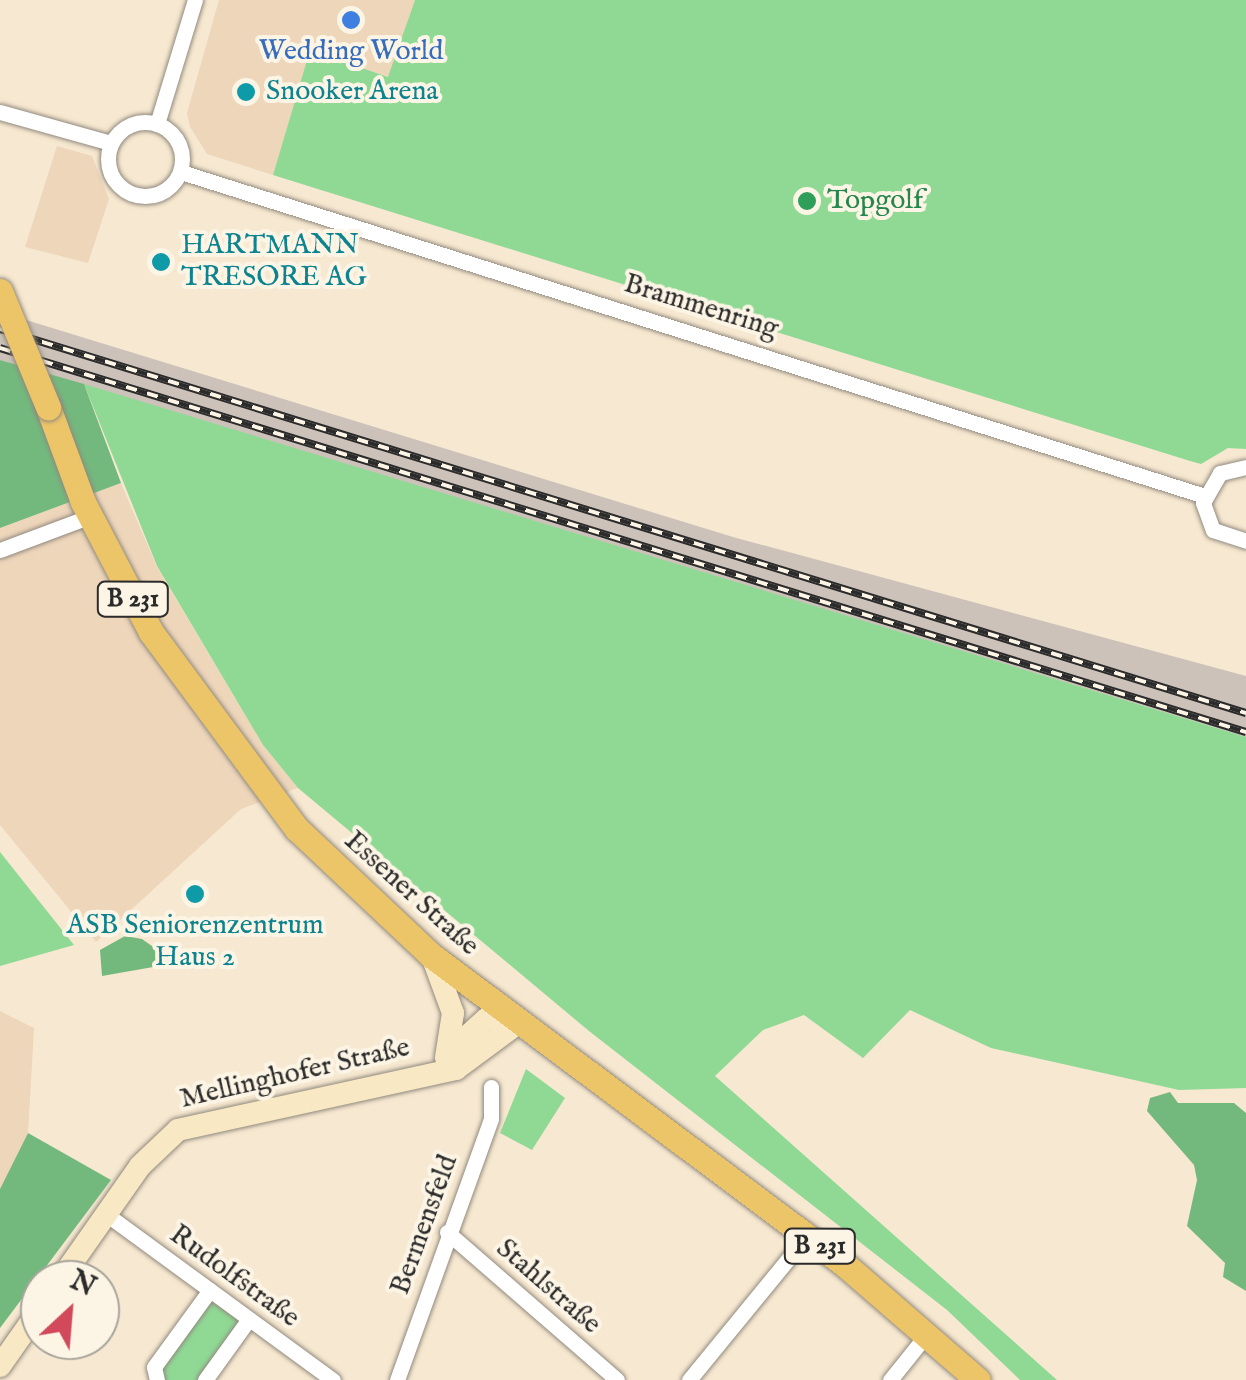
<!DOCTYPE html>
<html>
<head>
<meta charset="utf-8">
<style>
	body { margin:0 }
	#map { position:relative; width:1246px; height:1380px; overflow:hidden; background:#f7e8d1; font-family:"IM FELL English",serif }
	div>[style] { position:absolute }
	.built>* { inset:0; background:#eed6bb }
	.industrial>* { inset:0; background:#ccc2b9 }
	.green>* { inset:0; background:#8fd995 }
	.forest>* { inset:0; background:#73b97e }
	.roads { filter:drop-shadow(0 0 2px #918a7e) drop-shadow(0 0 2px #918a7e) }
	.street>* { height:15px; margin:-7.5px; padding:0 7.5px; transform-origin:7.5px; border-radius:7.5px; background:#fff }
	.street>.ring { margin:-7.5px; padding:0; box-sizing:content-box; background:none; border:15px solid #fff; border-radius:50% }
	.secondary>* { height:22px; margin:-11px; padding:0 11px; transform-origin:11px; border-radius:11px; background:#f8e8c3 }
	.primary>* { height:25px; margin:-12.5px; padding:0 12.5px; transform-origin:12.5px; border-radius:12.5px; background:#edc569 }
	.rail>* { height:8px; margin-top:-4px; transform-origin:0; background:repeating-linear-gradient(90deg,#fcf5e5 0 11px,#2b2b2b 0 22px); box-sizing:border-box; border-block:2px solid #2b2b2b }
	.bridges { filter:drop-shadow(0 0 2px #918a7e) drop-shadow(0 0 2px #918a7e) }
	.primary-bridge>* { height:25px; margin:-12.5px; padding:0 12.5px; transform-origin:12.5px; border-radius:12.5px; background:#edc569 }
	.dots>* { width:28px; height:28px; translate:-50% -50%; box-sizing:border-box; border:5px solid #fcf5e5; border-radius:50% }
	span { translate:-50% -50%; white-space:nowrap; text-align:center; line-height:1.15; -webkit-text-stroke:8px #fcf5e5; paint-order:stroke }
	.shield-label span { padding:2px 8px; background:#fcf5e5; border:2px solid; border-radius:8px; -webkit-text-stroke-width:0 }
	.shield-label { font-size:25px; color:#2b2b2b; font-weight:700 }
	.shop-label { font-size:28px; color:#366cbe }
	.culture-label { font-size:28px; color:#0d838f }
	.left { translate:0 -50%; text-align:left }
	.leisure-label { font-size:28px; color:#27864d }
	.street-label { font-size:28px; color:#2b2b2b }
	.north { position:absolute; left:20px; top:1260px; width:100px; height:100px; box-sizing:border-box; background:#fcf5e5; border:2px solid #a8a49b; border-radius:50%; rotate:26deg; font-size:28px; font-weight:700; line-height:40px; text-align:center; color:#2b2b2b }
	.north::after { content:''; display:block; margin:auto; width:35px; height:45px; background:#d1495b; clip-path:polygon(50% 0,100% 100%,50% 72%,0 100%) }
</style>
</head>
<body>
<div id="map">
	<div class="built">
		<i style="clip-path:polygon(219px 0,415px 0,389px 77px,310px 51px,273px 175px,207px 154px,190px 127px,187px 113px)"></i>
		<i style="clip-path:polygon(57px 146px,92px 156px,109px 199px,88px 263px,25px 247px)"></i>
		<i style="clip-path:polygon(121px 483px,157px 567px,263px 745px,298px 788px,241px 809px,96px 942px,0 825px,0 528px)"></i>
		<i style="clip-path:polygon(0 1011px,34px 1028px,28px 1133px,0 1189px)"></i>
	</div>
	<div class="industrial">
		<i style="clip-path:polygon(0 312px,733px 537px,1246px 676px,1246px 737px,0 360px)"></i>
	</div>
	<div class="green">
		<i style="clip-path:polygon(415px 0,1246px 0,1246px 449px,1228px 448px,1201px 464px,1190px 461px,273px 175px,310px 50px,388px 77px)"></i>
		<i style="clip-path:polygon(84px 384px,1246px 737px,1246px 1088px,1179px 1090px,991px 1048px,910px 1010px,863px 1058px,804px 1015px,763px 1030px,715px 1076px,1057px 1380px,1020px 1380px,947px 1310px,589px 1031px,298px 788px,263px 745px,157px 566px)"></i>
		<i style="clip-path:polygon(0 852px,74px 945px,0 966px)"></i>
		<i style="clip-path:polygon(526px 1069px,565px 1098px,532px 1150px,500px 1133px)"></i>
		<i style="clip-path:polygon(210px 1290px,249px 1319px,205px 1380px,157px 1380px,153px 1369px)"></i>
	</div>
	<div class="forest">
		<i style="clip-path:polygon(0 360px,84px 384px,121px 483px,0 528px)"></i>
		<i style="clip-path:polygon(125px 936px,142px 939px,176px 963px,102px 976px,100px 950px)"></i>
		<i style="clip-path:polygon(1170px 1092px,1178px 1103px,1234px 1103px,1246px 1113px,1246px 1291px,1223px 1277px,1225px 1263px,1187px 1226px,1197px 1180px,1194px 1165px,1147px 1111px,1150px 1098px)"></i>
		<i style="clip-path:polygon(28px 1133px,111px 1180px,0 1328px,0 1189px)"></i>
	</div>
	<div class="roads">
		<div class="street">
			<i style="left:0;top:112px;width:115px;rotate:15.6deg"></i>
			<i class="ring" style="left:108px;top:122px;width:59px;height:59px"></i>
			<i style="left:157px;top:124px;width:130px;rotate:-73deg"></i>
			<i style="left:181px;top:172px;width:1074px;rotate:17.56deg"></i>
			<i style="left:1246px;top:467px;width:27px;rotate:167deg"></i>
			<i style="left:1220px;top:473px;width:34px;rotate:120deg"></i>
			<i style="left:1203px;top:503px;width:29px;rotate:70deg"></i>
			<i style="left:1213px;top:530px;width:35px;rotate:18deg"></i>
			<i style="left:0;top:550px;width:97px;rotate:-20.5deg"></i>
			<i style="left:106px;top:1214px;width:281px;rotate:36.2deg"></i>
			<i style="left:447px;top:1232px;width:225px;rotate:41deg"></i>
			<i style="left:157px;top:1380px;width:13px;rotate:-103deg"></i>
			<i style="left:154px;top:1367px;width:95px;rotate:-54deg"></i>
			<i style="left:205px;top:1380px;width:75px;rotate:-54.2deg"></i>
			<i style="left:397px;top:1380px;width:277px;rotate:-70.2deg"></i>
			<i style="left:491px;top:1119px;width:32px;rotate:-90deg"></i>
			<i style="left:689px;top:1380px;width:186px;rotate:-50.7deg"></i>
			<i style="left:890px;top:1380px;width:59px;rotate:-51.2deg"></i>
		</div>
		<div class="secondary">
			<i style="left:432px;top:956px;width:61px;rotate:69.8deg"></i>
			<i style="left:453px;top:1013px;width:45px;rotate:99deg"></i>
			<i style="left:60px;top:1280px;width:139px;rotate:-54.9deg"></i>
			<i style="left:140px;top:1166px;width:52px;rotate:-43.5deg"></i>
			<i style="left:178px;top:1130px;width:285px;rotate:-12.4deg"></i>
			<i style="left:456px;top:1069px;width:77px;rotate:-36.6deg"></i>
			<i style="left:518px;top:1023px;width:32px;rotate:-173deg"></i>
			<i style="left:486px;top:1019px;width:49px;rotate:137.5deg"></i>
			<i style="left:0;top:1366px;width:70px;rotate:-54.9deg"></i>
		</div>
		<div class="primary">
			<i style="left:48px;top:407px;width:101px;rotate:69.8deg"></i>
			<i style="left:83px;top:502px;width:147px;rotate:62.4deg"></i>
			<i style="left:151px;top:632px;width:245px;rotate:53.5deg"></i>
			<i style="left:297px;top:829px;width:185px;rotate:43.3deg"></i>
			<i style="left:432px;top:956px;width:514px;rotate:36.78deg"></i>
			<i style="left:844px;top:1264px;width:177px;rotate:40.9deg"></i>
		</div>
	</div>
	<div class="rail">
		<i style="left:0;top:329px;width:1304px;rotate:17.13deg"></i>
		<i style="left:0;top:348px;width:1304px;rotate:17.13deg"></i>
	</div>
	<div class="bridges">
		<div class="primary-bridge">
			<i style="left:0;top:291px;width:126px;rotate:67.5deg"></i>
		</div>
	</div>
	<div class="dots">
		<i style="left:351px;top:20px;background:#3f7fe0"></i>
		<i style="left:246px;top:92px;background:#0f9aa8"></i>
		<i style="left:807px;top:201px;background:#2e9e5b"></i>
		<i style="left:161px;top:262px;background:#0f9aa8"></i>
		<i style="left:195px;top:894px;background:#0f9aa8"></i>
	</div>
	<div class="shield-label">
		<span style="left:133px;top:599px">B 231</span>
		<span style="left:820px;top:1246px">B 231</span>
	</div>
	<div class="shop-label">
		<span style="left:351px;top:52px">Wedding World</span>
	</div>
	<div class="culture-label">
		<span class="left" style="left:266px;top:92px">Snooker Arena</span>
		<span class="left" style="left:181px;top:262px">HARTMANN<br>TRESORE AG</span>
		<span style="left:195px;top:942px">ASB Seniorenzentrum<br>Haus 2</span>
	</div>
	<div class="leisure-label">
		<span class="left" style="left:827px;top:201px">Topgolf</span>
	</div>
	<div class="street-label">
		<span style="left:701px;top:307px;rotate:17deg">Brammenring</span>
		<span style="left:411px;top:894px;rotate:42deg">Essener Straße</span>
		<span style="left:295px;top:1074px;rotate:-13deg">Mellinghofer Straße</span>
		<span style="left:425px;top:1225px;rotate:-70deg">Bermensfeld</span>
		<span style="left:234px;top:1277px;rotate:36deg">Rudolfstraße</span>
		<span style="left:548px;top:1287px;rotate:41deg">Stahlstraße</span>
	</div>
	<div class="north">N</div>
</div>
</body>
</html>
